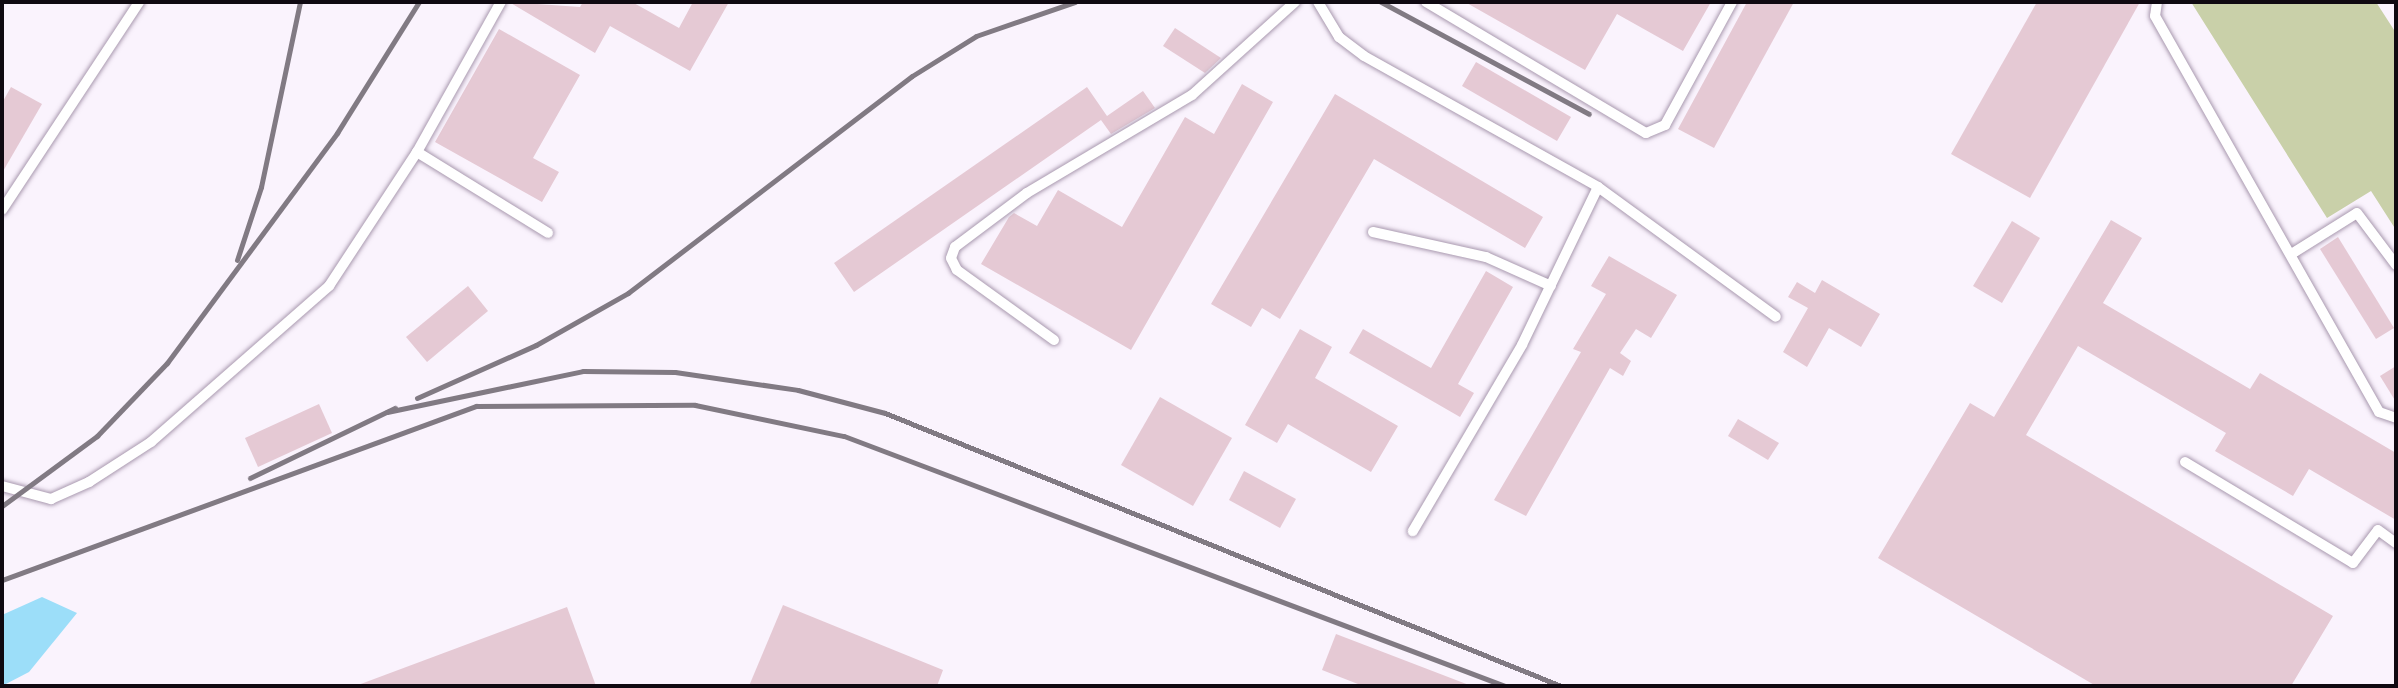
<!DOCTYPE html>
<html>
<head>
<meta charset="utf-8">
<style>
	body { margin:0 }
	#map { position:relative; width:2398px; height:688px; overflow:hidden; background:#faf3fd; font-family:"IBM Plex Sans",sans-serif }
	div>[style] { position:absolute }
	.green>* { inset:0; background:#c9d0a9 }
	.water>* { inset:0; background:#9cdef9 }
	.building>* { inset:0; background:#e5c9d4 }
	.roads { filter:drop-shadow(0 0 2px #a999af) drop-shadow(0 0 2px #a999af) }
	.service>* { height:10px; margin:-5px; padding:0 5px; transform-origin:5px; border-radius:5px; background:#fff }
	.rail>* { height:5px; margin:-2.5px; padding:0 2.5px; transform-origin:2.5px; border-radius:2.5px; background:#817a83 }
	span { translate:-50% -50%; white-space:nowrap; text-align:center; line-height:1.15; -webkit-text-stroke:6px #faf3fd; paint-order:stroke }
	.frame { position:absolute; inset:0; border:4px solid #0f0911; pointer-events:none }
</style>
</head>
<body>
<div id="map">
	<div class="green">
		<i style="clip-path:polygon(2191px 2px,2376px 2px,2396px 33px,2396px 230px,2371px 191px,2327px 218px)"></i>
	</div>
	<div class="water">
		<i style="clip-path:polygon(42px 597px,77px 613px,29px 672px,2px 686px,2px 615px)"></i>
	</div>
	<div class="building">
		<i style="clip-path:polygon(509px 2px,580px 7px,583px 2px,632px 2px,679px 28px,693px 2px,729px 2px,690px 71px,610px 26px,595px 53px)"></i>
		<i style="clip-path:polygon(1465px 2px,1711px 2px,1683px 51px,1617px 14px,1585px 70px)"></i>
		<i style="clip-path:polygon(1747px 2px,1794px 2px,1714px 148px,1678px 129px)"></i>
		<i style="clip-path:polygon(2037px 2px,2140px 2px,2030px 198px,1951px 154px)"></i>
		<i style="clip-path:polygon(1175px 28px,1221px 58px,1205px 73px,1163px 46px)"></i>
		<i style="clip-path:polygon(499px 29px,580px 75px,533px 158px,559px 172px,542px 202px,435px 142px)"></i>
		<i style="clip-path:polygon(1476px 62px,1571px 117px,1557px 141px,1462px 86px)"></i>
		<i style="clip-path:polygon(1242px 84px,1273px 102px,1131px 350px,981px 264px,1009px 217px,1014px 213px,1037px 226px,1058px 190px,1122px 227px,1185px 117px,1214px 134px)"></i>
		<i style="clip-path:polygon(11px 87px,42px 104px,2px 173px,2px 103px)"></i>
		<i style="clip-path:polygon(1087px 87px,1107px 116px,1143px 91px,1155px 108px,1111px 134px,1101px 120px,854px 292px,834px 263px)"></i>
		<i style="clip-path:polygon(1335px 94px,1543px 217px,1525px 248px,1374px 159px,1280px 319px,1262px 308px,1251px 327px,1211px 304px)"></i>
		<i style="clip-path:polygon(2111px 220px,2142px 238px,2103px 303px,2250px 389px,2260px 373px,2396px 453px,2396px 520px,2309px 469px,2293px 496px,2215px 451px,2226px 433px,2078px 346px,2026px 435px,2333px 616px,2291px 686px,2096px 686px,1878px 558px,1970px 403px,1994px 417px)"></i>
		<i style="clip-path:polygon(2012px 221px,2040px 238px,2002px 303px,1973px 286px)"></i>
		<i style="clip-path:polygon(2338px 237px,2394px 328px,2376px 339px,2320px 249px)"></i>
		<i style="clip-path:polygon(1609px 256px,1677px 295px,1651px 338px,1636px 329px,1620px 353px,1631px 361px,1623px 376px,1610px 368px,1526px 516px,1494px 500px,1581px 352px,1573px 349px,1606px 294px,1591px 286px)"></i>
		<i style="clip-path:polygon(1486px 271px,1513px 287px,1458px 384px,1474px 393px,1460px 417px,1349px 353px,1363px 329px,1431px 368px)"></i>
		<i style="clip-path:polygon(1822px 280px,1880px 314px,1861px 347px,1829px 328px,1807px 367px,1783px 352px,1808px 308px,1788px 297px,1797px 282px,1815px 293px)"></i>
		<i style="clip-path:polygon(468px 286px,488px 311px,427px 362px,406px 337px)"></i>
		<i style="clip-path:polygon(1300px 329px,1332px 347px,1315px 378px,1398px 426px,1371px 472px,1288px 424px,1277px 443px,1245px 425px)"></i>
		<i style="clip-path:polygon(2396px 366px,2396px 402px,2380px 376px)"></i>
		<i style="clip-path:polygon(1160px 397px,1232px 438px,1193px 506px,1121px 465px)"></i>
		<i style="clip-path:polygon(319px 404px,332px 433px,258px 467px,245px 438px)"></i>
		<i style="clip-path:polygon(1738px 419px,1779px 443px,1768px 460px,1728px 436px)"></i>
		<i style="clip-path:polygon(1244px 471px,1296px 499px,1280px 528px,1229px 500px)"></i>
		<i style="clip-path:polygon(783px 605px,943px 670px,937px 686px,749px 686px)"></i>
		<i style="clip-path:polygon(567px 607px,596px 686px,358px 686px,358px 685px)"></i>
		<i style="clip-path:polygon(1336px 634px,1469px 685px,1469px 686px,1363px 686px,1322px 670px)"></i>
	</div>
	<div class="roads">
		<div class="service">
			<i style="left:1318px;top:2px;width:41px;rotate:59deg"></i>
			<i style="left:1339px;top:37px;width:31px;rotate:37deg"></i>
			<i style="left:1364px;top:56px;width:268px;rotate:29.2deg"></i>
			<i style="left:1598px;top:187px;width:175px;rotate:115.7deg"></i>
			<i style="left:1522px;top:345px;width:216px;rotate:120.4deg"></i>
			<i style="left:1426px;top:2px;width:256px;rotate:30.8deg"></i>
			<i style="left:1646px;top:133px;width:21px;rotate:-23deg"></i>
			<i style="left:1665px;top:125px;width:140px;rotate:-61.4deg"></i>
			<i style="left:2157px;top:2px;width:14px;rotate:98deg"></i>
			<i style="left:2155px;top:16px;width:455px;rotate:60.5deg"></i>
			<i style="left:2379px;top:412px;width:18px;rotate:19deg"></i>
			<i style="left:417px;top:152px;width:154px;rotate:31.7deg"></i>
			<i style="left:1598px;top:187px;width:220px;rotate:36.1deg"></i>
			<i style="left:2px;top:210px;width:249px;rotate:-56.6deg"></i>
			<i style="left:1373px;top:232px;width:116px;rotate:12.5deg"></i>
			<i style="left:1486px;top:257px;width:71px;rotate:24deg"></i>
			<i style="left:2293px;top:253px;width:75px;rotate:-32deg"></i>
			<i style="left:2357px;top:213px;width:65px;rotate:53.1deg"></i>
			<i style="left:1054px;top:340px;width:120px;rotate:-144.2deg"></i>
			<i style="left:957px;top:270px;width:13px;rotate:-117deg"></i>
			<i style="left:951px;top:258px;width:12px;rotate:-70deg"></i>
			<i style="left:955px;top:247px;width:90px;rotate:-36.9deg"></i>
			<i style="left:1027px;top:193px;width:192px;rotate:-30.7deg"></i>
			<i style="left:1192px;top:95px;width:139px;rotate:-42.1deg"></i>
			<i style="left:2185px;top:462px;width:196px;rotate:31deg"></i>
			<i style="left:2353px;top:563px;width:41px;rotate:-52.9deg"></i>
			<i style="left:2378px;top:530px;width:22px;rotate:36deg"></i>
			<i style="left:2px;top:486px;width:51px;rotate:14.9deg"></i>
			<i style="left:51px;top:499px;width:42px;rotate:-24.1deg"></i>
			<i style="left:89px;top:482px;width:74px;rotate:-32.8deg"></i>
			<i style="left:151px;top:442px;width:237px;rotate:-41.2deg"></i>
			<i style="left:329px;top:286px;width:160px;rotate:-56.7deg"></i>
			<i style="left:417px;top:152px;width:172px;rotate:-60.8deg"></i>
		</div>
	</div>
	<div class="rail">
		<i style="left:1381px;top:2px;width:236px;rotate:28.3deg"></i>
		<i style="left:237px;top:260px;width:77px;rotate:-71.8deg"></i>
		<i style="left:261px;top:187px;width:189px;rotate:-78.1deg"></i>
		<i style="left:417px;top:398px;width:130px;rotate:-24deg"></i>
		<i style="left:536px;top:345px;width:106px;rotate:-29.5deg"></i>
		<i style="left:628px;top:293px;width:357px;rotate:-37.4deg"></i>
		<i style="left:912px;top:76px;width:75px;rotate:-32deg"></i>
		<i style="left:976px;top:36px;width:105px;rotate:-19deg"></i>
		<i style="left:387px;top:412px;width:200px;rotate:-11.8deg"></i>
		<i style="left:583px;top:371px;width:92px;rotate:0.6deg"></i>
		<i style="left:675px;top:372px;width:124px;rotate:8.3deg"></i>
		<i style="left:798px;top:390px;width:90px;rotate:14.8deg"></i>
		<i style="left:885px;top:413px;width:729px;rotate:21.99deg"></i>
		<i style="left:250px;top:478px;width:161px;rotate:-25.8deg"></i>
		<i style="left:2px;top:506px;width:118px;rotate:-36.4deg"></i>
		<i style="left:97px;top:436px;width:101px;rotate:-46.2deg"></i>
		<i style="left:167px;top:363px;width:286px;rotate:-53.5deg"></i>
		<i style="left:337px;top:133px;width:155px;rotate:-58deg"></i>
		<i style="left:2px;top:580px;width:505px;rotate:-20.16deg"></i>
		<i style="left:476px;top:406px;width:219px;rotate:-0.3deg"></i>
		<i style="left:695px;top:405px;width:152px;rotate:11.8deg"></i>
		<i style="left:844px;top:436px;width:707px;rotate:20.72deg"></i>
	</div>
	<div class="frame"></div>
</div>
</body>
</html>
